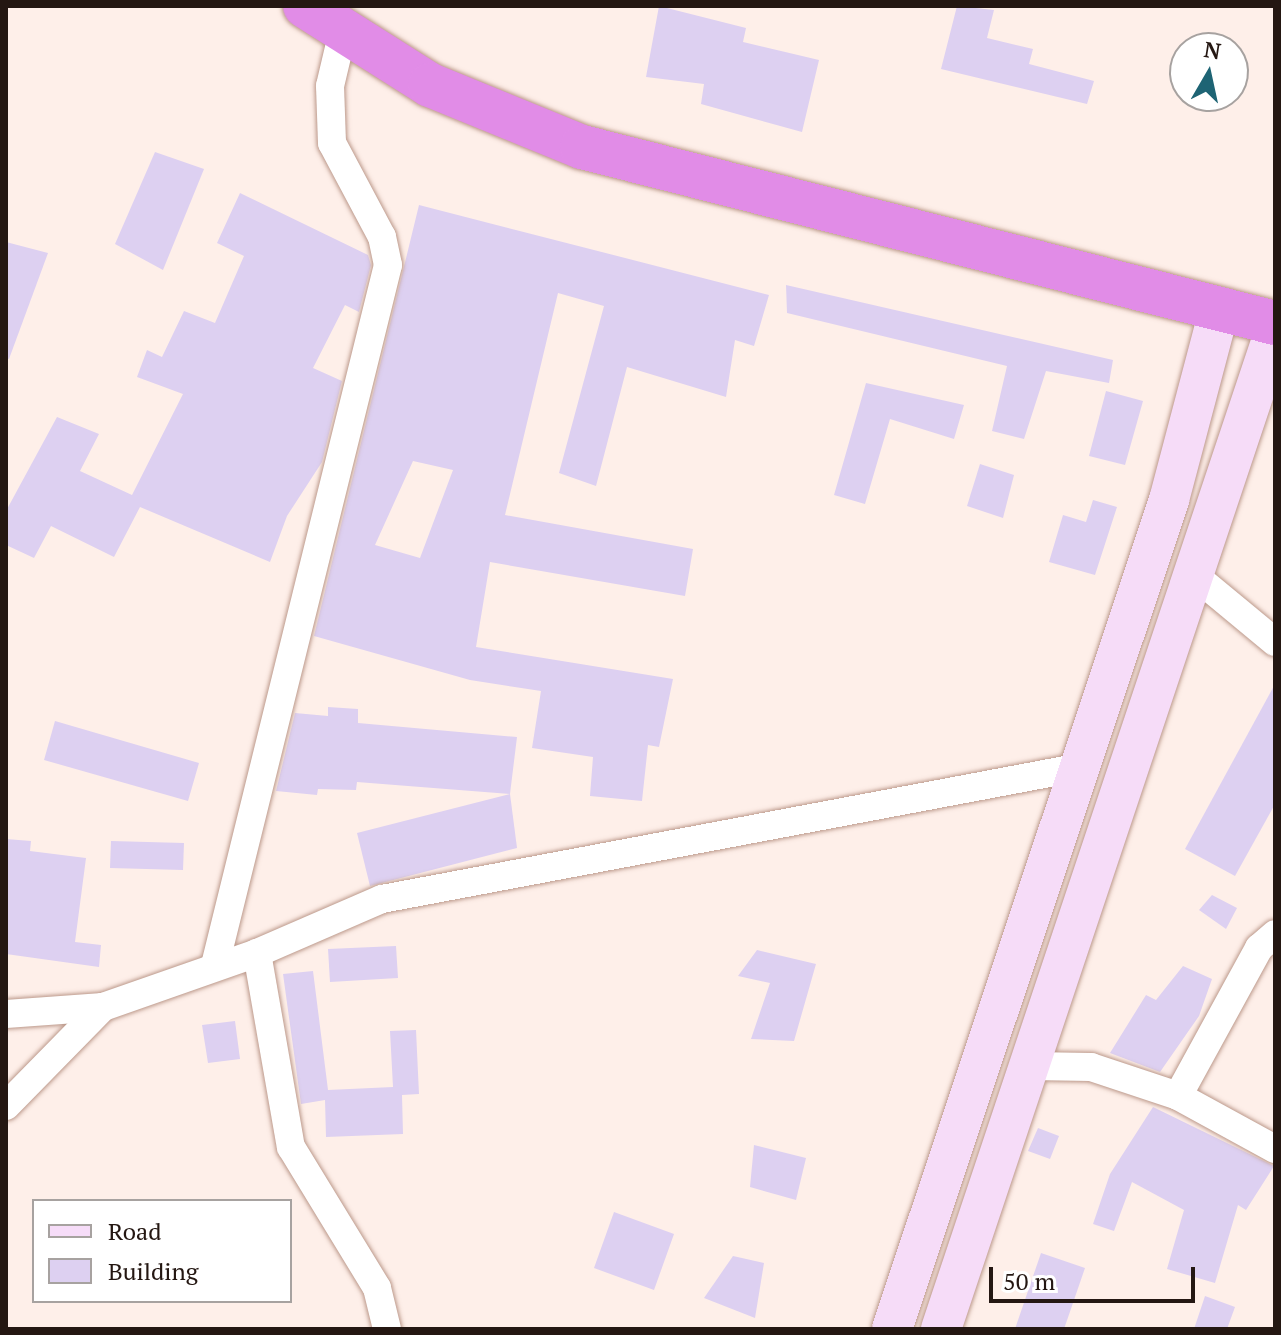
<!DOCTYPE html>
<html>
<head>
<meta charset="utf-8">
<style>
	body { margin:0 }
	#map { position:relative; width:1281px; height:1335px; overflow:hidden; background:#feefe9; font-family:"PT Serif",serif }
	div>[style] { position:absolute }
	.building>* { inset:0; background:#ddd0f1 }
	.roads { filter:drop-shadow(0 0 2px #bc998b) drop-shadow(0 0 2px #bc998b) }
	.street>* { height:28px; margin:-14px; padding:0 14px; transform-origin:14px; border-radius:14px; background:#fff }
	.secondary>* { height:40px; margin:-20px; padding:0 20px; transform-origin:20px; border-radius:20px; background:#f6dcf8 }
	.highway>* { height:44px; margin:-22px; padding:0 22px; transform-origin:22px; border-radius:22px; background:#e18ce7 }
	span { translate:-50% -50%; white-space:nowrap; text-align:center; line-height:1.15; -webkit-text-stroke:7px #fff; paint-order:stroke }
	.frame { position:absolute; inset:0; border:8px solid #241712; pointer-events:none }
	.legend { position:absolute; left:32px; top:1199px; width:260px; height:104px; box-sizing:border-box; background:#fff; border:2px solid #a7a2a0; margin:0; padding:10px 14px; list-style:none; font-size:24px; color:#241712 }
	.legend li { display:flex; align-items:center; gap:16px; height:40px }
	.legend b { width:40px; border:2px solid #a7a2a0 }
	.north { position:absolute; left:1169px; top:32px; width:80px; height:80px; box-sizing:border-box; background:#fff; border:2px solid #a7a2a0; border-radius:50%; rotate:9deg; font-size:22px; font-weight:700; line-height:32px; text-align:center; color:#241712 }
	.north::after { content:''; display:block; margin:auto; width:28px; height:36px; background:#1e6474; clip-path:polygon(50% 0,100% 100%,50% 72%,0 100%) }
	.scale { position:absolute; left:989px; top:1267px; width:206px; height:36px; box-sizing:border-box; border:4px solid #241712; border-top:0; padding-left:10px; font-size:24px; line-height:28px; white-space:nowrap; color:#241712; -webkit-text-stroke:6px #fff; paint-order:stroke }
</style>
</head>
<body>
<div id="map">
	<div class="building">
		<i style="clip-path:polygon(659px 6px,746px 28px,743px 42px,819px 60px,802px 132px,701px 104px,704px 84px,646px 77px)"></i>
		<i style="clip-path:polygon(957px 6px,994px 10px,987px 38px,1033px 49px,1029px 64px,1094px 81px,1087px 104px,941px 69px)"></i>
		<i style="clip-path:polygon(155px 152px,204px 169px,163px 270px,115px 244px)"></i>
		<i style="clip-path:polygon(240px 193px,368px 255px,371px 265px,359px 312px,345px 305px,313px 368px,342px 381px,322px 462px,287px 516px,270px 562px,140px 507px,114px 557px,51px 526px,34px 558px,6px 545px,6px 511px,57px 417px,99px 434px,80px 471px,132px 495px,183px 394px,137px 377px,147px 350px,162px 357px,184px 311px,215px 323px,244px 256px,217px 243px)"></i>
		<i style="clip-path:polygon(evenodd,419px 205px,769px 295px,754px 346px,735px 340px,726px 397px,627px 367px,596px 486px,559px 473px,604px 306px,558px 293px,505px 515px,693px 549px,685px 596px,490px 562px,476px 647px,673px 679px,659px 747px,648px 745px,642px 801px,590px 796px,593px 757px,532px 748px,541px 691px,470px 680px,314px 636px,419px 205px,413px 461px,453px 470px,420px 558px,375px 545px,413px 461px)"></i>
		<i style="clip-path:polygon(6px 242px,48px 253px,9px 359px,6px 358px)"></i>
		<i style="clip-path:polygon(786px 285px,1113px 360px,1109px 383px,1046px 371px,1024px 439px,992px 431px,1007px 366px,787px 313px)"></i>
		<i style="clip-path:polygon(866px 383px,964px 405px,954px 439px,890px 419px,865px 504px,834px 495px)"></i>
		<i style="clip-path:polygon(1106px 391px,1143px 401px,1125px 465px,1089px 456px)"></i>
		<i style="clip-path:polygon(980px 464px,1014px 475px,1003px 518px,967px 506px)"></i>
		<i style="clip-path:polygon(1093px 500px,1117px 507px,1095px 575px,1049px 562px,1063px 515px,1086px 522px)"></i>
		<i style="clip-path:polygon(1275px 684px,1275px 804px,1235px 876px,1185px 849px)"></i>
		<i style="clip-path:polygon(328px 707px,358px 709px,358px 723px,517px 737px,510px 794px,357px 782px,356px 790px,318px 789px,317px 795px,276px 791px,295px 713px,328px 716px)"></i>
		<i style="clip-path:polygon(55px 721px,199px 763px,188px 801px,44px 760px)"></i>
		<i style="clip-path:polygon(510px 794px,517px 848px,370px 886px,357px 833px)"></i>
		<i style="clip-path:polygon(6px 839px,31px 841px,30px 851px,86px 858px,75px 942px,101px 945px,99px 967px,6px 954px)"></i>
		<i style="clip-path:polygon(111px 841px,184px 843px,183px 870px,110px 868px)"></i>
		<i style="clip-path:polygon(1212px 895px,1237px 908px,1226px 929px,1199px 910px)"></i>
		<i style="clip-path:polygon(396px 946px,398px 978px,330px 982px,328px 949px)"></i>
		<i style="clip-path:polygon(757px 950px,816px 964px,794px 1041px,751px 1039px,770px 983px,738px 976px)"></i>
		<i style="clip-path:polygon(1183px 966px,1212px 979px,1199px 1016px,1160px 1072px,1110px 1053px,1146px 995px,1156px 1000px)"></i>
		<i style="clip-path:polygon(313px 971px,328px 1090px,393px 1087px,390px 1031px,416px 1030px,419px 1094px,402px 1095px,403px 1134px,326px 1137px,325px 1100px,301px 1104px,283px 974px)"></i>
		<i style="clip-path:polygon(235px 1021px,240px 1059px,208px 1063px,202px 1025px)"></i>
		<i style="clip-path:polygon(1153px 1107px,1274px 1166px,1246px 1210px,1238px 1205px,1215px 1283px,1167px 1269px,1184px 1210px,1132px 1182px,1114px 1231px,1093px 1224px,1110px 1174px)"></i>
		<i style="clip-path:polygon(1038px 1128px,1059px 1136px,1050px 1159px,1028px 1151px)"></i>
		<i style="clip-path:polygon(754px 1145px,806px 1158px,796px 1200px,750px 1187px)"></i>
		<i style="clip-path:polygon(614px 1212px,674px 1234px,654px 1290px,594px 1268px)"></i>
		<i style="clip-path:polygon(1041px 1253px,1085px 1268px,1064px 1329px,1015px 1329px)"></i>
		<i style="clip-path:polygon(733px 1256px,764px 1263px,755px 1318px,704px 1298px)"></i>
		<i style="clip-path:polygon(1205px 1296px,1235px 1307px,1227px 1329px,1194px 1329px)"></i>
	</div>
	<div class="roads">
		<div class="street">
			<i style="left:1194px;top:575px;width:105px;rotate:39.6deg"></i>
			<i style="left:257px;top:953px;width:197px;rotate:80.1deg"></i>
			<i style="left:291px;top:1147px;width:165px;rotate:58.6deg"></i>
			<i style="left:377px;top:1288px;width:42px;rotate:76.3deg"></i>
			<i style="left:215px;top:965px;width:721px;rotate:-76.12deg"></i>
			<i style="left:388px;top:265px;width:29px;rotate:-102deg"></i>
			<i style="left:382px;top:237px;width:106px;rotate:-118deg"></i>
			<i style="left:332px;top:143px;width:57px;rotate:-92deg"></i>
			<i style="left:330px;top:86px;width:57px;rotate:-76.7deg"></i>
			<i style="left:6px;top:1014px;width:97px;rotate:-4.1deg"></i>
			<i style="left:103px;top:1007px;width:163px;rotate:-19.3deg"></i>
			<i style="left:257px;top:953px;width:136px;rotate:-23.4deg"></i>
			<i style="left:382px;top:899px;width:711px;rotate:-10.69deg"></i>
			<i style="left:1031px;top:1066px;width:60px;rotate:1deg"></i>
			<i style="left:1091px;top:1067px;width:92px;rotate:18.4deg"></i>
			<i style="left:1178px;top:1096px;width:111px;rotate:28.7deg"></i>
			<i style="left:1178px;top:1096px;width:169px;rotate:-61.3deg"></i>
			<i style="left:1259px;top:948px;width:21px;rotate:-41deg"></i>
			<i style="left:6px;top:1106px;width:139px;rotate:-45.6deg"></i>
		</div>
		<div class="secondary">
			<i style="left:892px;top:1329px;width:874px;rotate:-71.52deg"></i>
			<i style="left:1169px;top:500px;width:196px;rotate:-75.2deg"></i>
			<i style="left:941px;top:1329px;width:1053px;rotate:-71.51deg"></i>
		</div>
		<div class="highway">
			<i style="left:305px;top:6px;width:148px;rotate:32.3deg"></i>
			<i style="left:430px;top:85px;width:164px;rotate:22.2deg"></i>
			<i style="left:582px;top:147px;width:715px;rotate:14.25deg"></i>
		</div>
	</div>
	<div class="frame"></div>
	<ul class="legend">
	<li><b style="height:10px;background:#f6dcf8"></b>Road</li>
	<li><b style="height:22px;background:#ddd0f1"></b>Building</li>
	</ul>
	<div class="north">N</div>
	<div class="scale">50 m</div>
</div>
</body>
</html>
